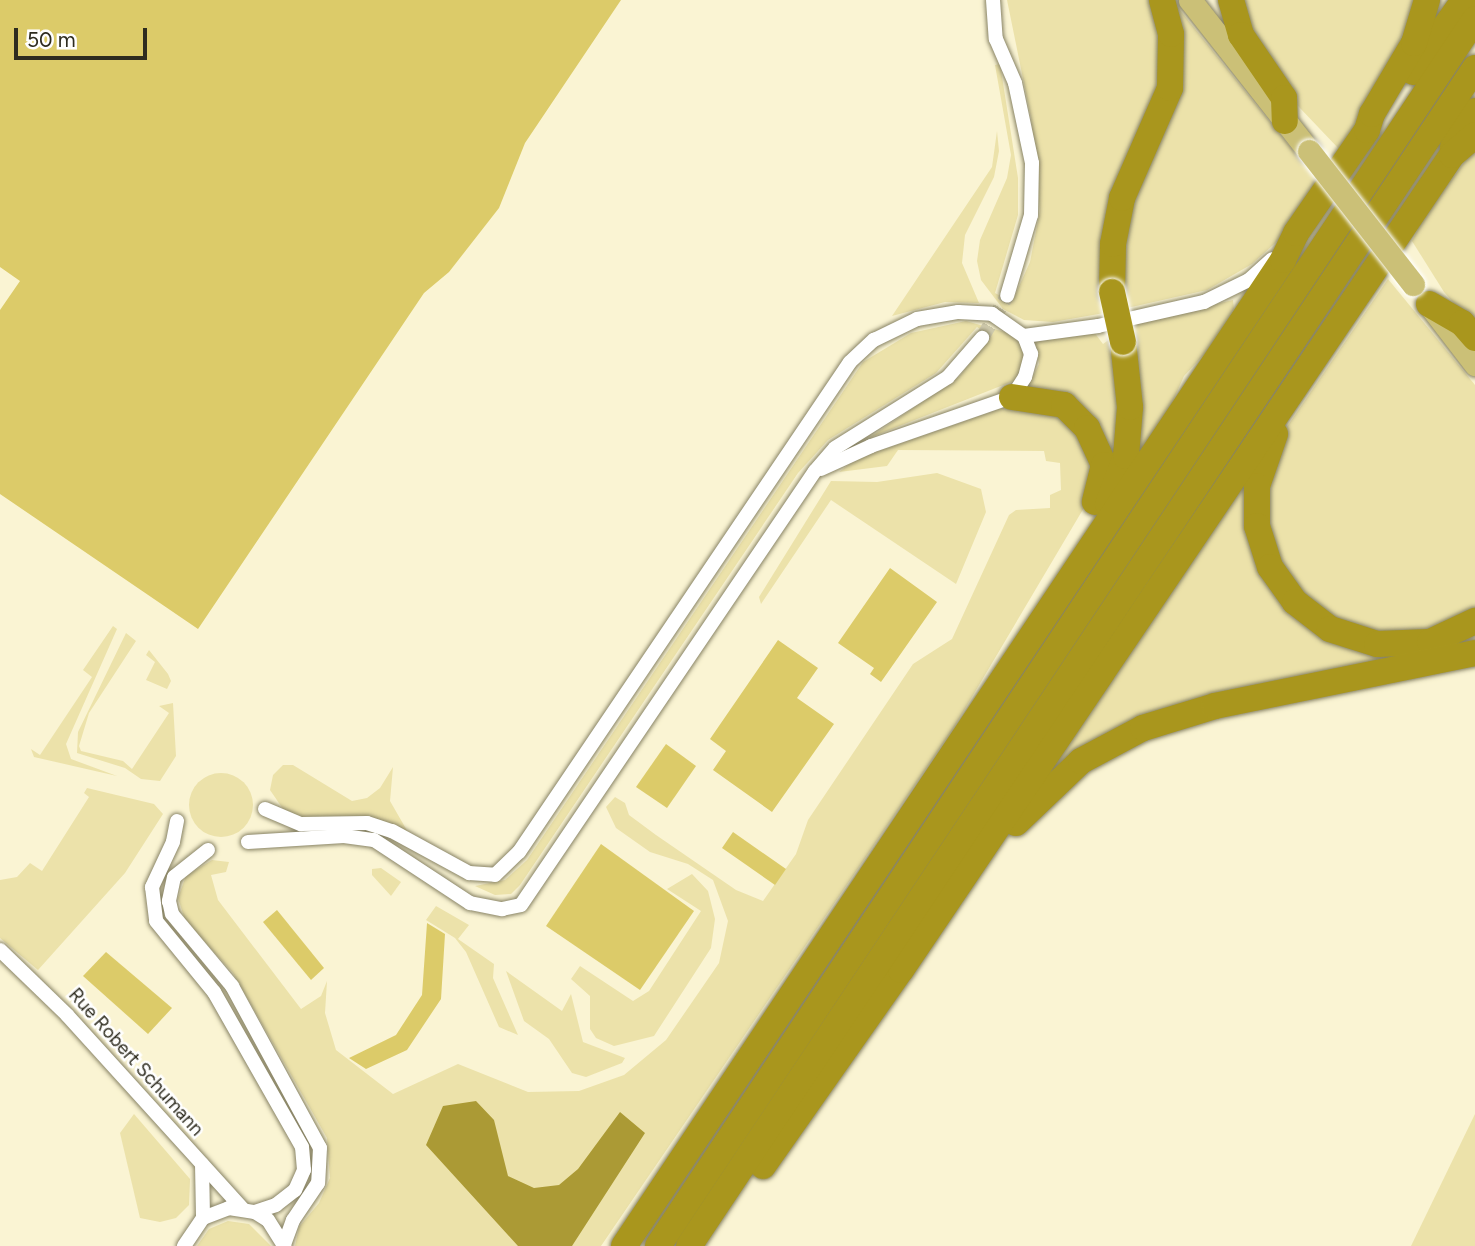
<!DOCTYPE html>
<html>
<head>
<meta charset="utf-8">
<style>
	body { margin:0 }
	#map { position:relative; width:1475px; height:1246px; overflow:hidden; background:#faf4d3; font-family:Figtree,sans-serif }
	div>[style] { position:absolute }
	.green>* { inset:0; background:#ece2aa }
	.round { border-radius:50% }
	.water>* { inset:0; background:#ab9a35 }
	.building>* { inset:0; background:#dccb69 }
	.street-tunnel>* { height:14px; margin-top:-7px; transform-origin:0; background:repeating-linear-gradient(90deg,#d1ccaf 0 14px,transparent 0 21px) }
	.roads { filter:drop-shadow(0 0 2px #888365) drop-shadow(0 0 2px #888365) }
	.street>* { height:14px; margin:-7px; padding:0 7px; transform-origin:7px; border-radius:7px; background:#fff }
	.primary>* { height:23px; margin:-11.5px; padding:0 11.5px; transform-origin:11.5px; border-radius:11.5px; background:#cbc077 }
	.highway>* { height:26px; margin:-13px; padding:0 13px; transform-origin:13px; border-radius:13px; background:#a9961d }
	.bridges { filter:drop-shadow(0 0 2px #fff) drop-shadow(0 0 2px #fff) }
	.primary-bridge>* { height:23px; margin:-11.5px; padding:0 11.5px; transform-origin:11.5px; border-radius:11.5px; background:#cbc077 }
	.highway-bridge>* { height:26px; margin:-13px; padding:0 13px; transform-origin:13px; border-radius:13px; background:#a9961d }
	span { translate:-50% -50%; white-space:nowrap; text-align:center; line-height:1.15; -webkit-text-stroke:5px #fff; paint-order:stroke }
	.street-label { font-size:19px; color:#2e2c1f }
	.scale { position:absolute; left:14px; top:28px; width:133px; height:32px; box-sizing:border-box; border:4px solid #2e2c1f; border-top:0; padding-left:9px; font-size:21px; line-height:24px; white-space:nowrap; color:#2e2c1f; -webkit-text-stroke:5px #fff; paint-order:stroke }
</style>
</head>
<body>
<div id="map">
	<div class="green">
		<i style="clip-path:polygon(1007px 0,1152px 0,1164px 57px,1110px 312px,1053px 322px,1024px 320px,1003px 309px,981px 280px,977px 261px,980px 240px,1007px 178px,1011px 155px,995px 65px,1000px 64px,1018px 178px,1018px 215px,995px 293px,1012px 302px,1030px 262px,1040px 211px,1031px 118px)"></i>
		<i style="clip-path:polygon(1239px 0,1417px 0,1382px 84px,1339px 149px,1299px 107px,1259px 53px)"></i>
		<i style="clip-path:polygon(1175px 4px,1320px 184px,1284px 235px,1252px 264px,1207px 290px,1127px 308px,1122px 288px,1127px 218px,1179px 99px)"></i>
		<i style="clip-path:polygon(997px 131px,999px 151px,994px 177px,965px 235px,962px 263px,979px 303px,945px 302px,892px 316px,992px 167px)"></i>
		<i style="clip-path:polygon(1475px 148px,1475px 327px,1444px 292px,1412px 241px,1425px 215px)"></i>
		<i style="clip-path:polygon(1388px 279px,1475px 385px,1475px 610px,1457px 623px,1394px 637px,1336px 622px,1301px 595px,1279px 564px,1263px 493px,1280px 437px)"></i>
		<i style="clip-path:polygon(1233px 300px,1234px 309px,1210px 348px,1184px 376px,1164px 421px,1141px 456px,1131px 324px)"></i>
		<i style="clip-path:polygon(966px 321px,1012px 334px,1023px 346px,1023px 367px,1016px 380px,869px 438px,959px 377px,991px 336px,977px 327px,936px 373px,828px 440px,798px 473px,520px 885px,511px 894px,495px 895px,475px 886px,505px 880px,527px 860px,863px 362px,911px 333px)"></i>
		<i style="clip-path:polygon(1094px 332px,1103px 344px,1110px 339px,1122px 428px,1110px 451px,1026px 390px,1039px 364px,1035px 339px)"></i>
		<i style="clip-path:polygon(1014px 404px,1063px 413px,1092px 457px,1085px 506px,953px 729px,601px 1246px,295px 1246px,299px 1227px,319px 1203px,330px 1178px,327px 1138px,233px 973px,185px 920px,178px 898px,186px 876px,212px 860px,229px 862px,226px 872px,211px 875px,218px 900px,301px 1009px,321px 996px,327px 981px,325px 1013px,336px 1050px,393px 1094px,458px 1064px,528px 1092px,579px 1091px,624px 1075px,666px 1040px,719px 963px,728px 921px,713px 880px,688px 864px,650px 852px,616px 828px,606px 807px,615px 797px,625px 803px,629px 815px,656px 835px,736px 890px,763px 901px,796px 854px,808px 820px,913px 664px,952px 639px,1009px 515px,1016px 510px,1050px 508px,1050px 495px,1061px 490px,1060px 463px,1046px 461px,1044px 451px,898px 450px,887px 466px,839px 472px,856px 459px)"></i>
		<i style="clip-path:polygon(937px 473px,981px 489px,986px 512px,956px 584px,831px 500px,761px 604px,759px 597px,831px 481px,877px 482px)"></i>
		<i style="clip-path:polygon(1248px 476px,1273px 590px,1410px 655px,1060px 765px,1045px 774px)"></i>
		<i style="clip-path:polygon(113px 626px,117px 629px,66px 744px,71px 759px,117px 776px,34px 757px,31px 749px,40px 755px,92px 677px,83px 670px)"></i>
		<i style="clip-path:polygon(126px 633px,136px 641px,89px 713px,79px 746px,81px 751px,123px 761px,132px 769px,169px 713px,159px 706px,173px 703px,176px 756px,160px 781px,141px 779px,125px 768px,77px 753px,78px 732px)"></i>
		<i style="clip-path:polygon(149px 650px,168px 674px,171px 681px,167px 689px,146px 680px,155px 662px,146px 655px)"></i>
		<i style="clip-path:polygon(283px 765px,293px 765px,352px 801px,367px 798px,380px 788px,393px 767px,390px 801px,409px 834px,369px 817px,301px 819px,283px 809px,270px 790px,273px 775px)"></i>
		<i class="round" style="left:189px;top:773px;width:64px;height:64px"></i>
		<i style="clip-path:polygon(87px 788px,154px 804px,163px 814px,125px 873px,38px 970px,0 938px,0 880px,17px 877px,30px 863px,42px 871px,89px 797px,84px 793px)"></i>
		<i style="clip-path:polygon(381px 868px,401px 882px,391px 896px,372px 875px,372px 869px)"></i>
		<i style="clip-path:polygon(692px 874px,708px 891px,715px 919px,711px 948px,654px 1036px,614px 1046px,596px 1038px,590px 1029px,590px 996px,571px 979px,580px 966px,633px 1001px,649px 991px,701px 911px,667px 889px)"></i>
		<i style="clip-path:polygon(436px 906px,469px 925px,458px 939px,494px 964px,493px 978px,518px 1035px,499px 1027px,466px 952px,455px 938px,426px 920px)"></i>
		<i style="clip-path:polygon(506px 971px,562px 1011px,571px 994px,583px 1042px,625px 1058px,622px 1063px,586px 1077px,572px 1073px,549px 1039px,524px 1021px)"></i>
		<i style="clip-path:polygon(134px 1114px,190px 1179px,189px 1205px,176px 1218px,160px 1222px,140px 1218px,120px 1133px)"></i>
		<i style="clip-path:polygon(1475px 1114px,1475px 1246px,1411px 1246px)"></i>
		<i style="clip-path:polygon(228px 1221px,249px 1224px,271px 1246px,197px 1246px,209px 1229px)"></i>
	</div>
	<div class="water">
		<i style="clip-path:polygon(476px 1101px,494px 1120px,508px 1176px,534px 1188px,559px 1185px,578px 1169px,620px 1112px,645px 1133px,572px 1246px,518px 1246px,426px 1145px,443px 1106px)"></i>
	</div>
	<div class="building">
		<i style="clip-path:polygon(0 0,621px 0,525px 143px,499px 208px,449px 272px,424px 293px,198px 629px,0 494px,0 310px,20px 281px,0 267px)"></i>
		<i style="clip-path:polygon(890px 568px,937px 602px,881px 682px,870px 674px,874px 668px,838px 643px)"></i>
		<i style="clip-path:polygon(778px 640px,818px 668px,797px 698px,834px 724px,772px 812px,713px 770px,726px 751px,710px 739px)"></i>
		<i style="clip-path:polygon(666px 744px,696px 766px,667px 808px,636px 787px)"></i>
		<i style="clip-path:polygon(733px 832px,786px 869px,775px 885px,722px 848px)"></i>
		<i style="clip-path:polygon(601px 844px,694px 911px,640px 990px,546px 926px)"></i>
		<i style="clip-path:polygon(277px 910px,324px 968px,311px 980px,263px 922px)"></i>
		<i style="clip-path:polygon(427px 923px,445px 934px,441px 999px,407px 1050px,366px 1069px,349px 1058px,396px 1035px,422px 995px)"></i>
		<i style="clip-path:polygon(106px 952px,172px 1008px,148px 1034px,83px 976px)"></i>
	</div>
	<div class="street-tunnel">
		<i style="left:982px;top:338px;width:49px;rotate:-59.2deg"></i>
	</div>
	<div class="roads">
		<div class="street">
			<i style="left:993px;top:0;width:39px;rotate:86deg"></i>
			<i style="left:996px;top:39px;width:48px;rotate:66.6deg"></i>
			<i style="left:1015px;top:83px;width:82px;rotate:78deg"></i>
			<i style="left:1032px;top:163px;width:52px;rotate:91.1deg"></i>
			<i style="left:1031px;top:215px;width:84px;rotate:106.5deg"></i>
			<i style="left:821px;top:469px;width:55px;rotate:-24.7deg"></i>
			<i style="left:871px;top:446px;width:149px;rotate:-19.2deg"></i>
			<i style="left:1012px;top:397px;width:24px;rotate:-57deg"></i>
			<i style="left:1025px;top:377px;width:24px;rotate:-75deg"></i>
			<i style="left:1031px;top:354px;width:19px;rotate:-111deg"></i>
			<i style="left:265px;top:809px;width:39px;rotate:23deg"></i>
			<i style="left:301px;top:824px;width:66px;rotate:-0.9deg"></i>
			<i style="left:367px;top:823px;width:26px;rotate:18deg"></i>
			<i style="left:392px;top:831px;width:88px;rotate:28.6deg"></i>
			<i style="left:469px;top:873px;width:26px;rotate:4deg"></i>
			<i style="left:495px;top:875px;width:33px;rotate:-44deg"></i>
			<i style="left:519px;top:852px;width:591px;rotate:-55.96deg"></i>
			<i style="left:850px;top:362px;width:33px;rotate:-43deg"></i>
			<i style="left:874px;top:340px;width:48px;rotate:-26deg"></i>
			<i style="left:917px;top:319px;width:42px;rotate:-9.7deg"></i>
			<i style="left:958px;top:312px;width:34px;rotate:3deg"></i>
			<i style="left:992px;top:314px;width:39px;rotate:35deg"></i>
			<i style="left:1024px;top:336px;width:75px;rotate:-7.7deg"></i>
			<i style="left:1098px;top:326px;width:109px;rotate:-12.8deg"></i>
			<i style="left:1204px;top:302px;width:50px;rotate:-26.1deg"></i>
			<i style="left:1249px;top:280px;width:31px;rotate:-42deg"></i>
			<i style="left:177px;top:821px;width:21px;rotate:101deg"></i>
			<i style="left:173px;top:842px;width:50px;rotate:115deg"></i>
			<i style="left:152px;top:887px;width:34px;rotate:83deg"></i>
			<i style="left:156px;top:921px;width:92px;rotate:50.8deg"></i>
			<i style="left:214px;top:992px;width:178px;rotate:60.4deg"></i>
			<i style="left:302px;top:1147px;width:23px;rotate:85deg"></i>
			<i style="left:304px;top:1170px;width:22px;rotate:114deg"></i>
			<i style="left:295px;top:1190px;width:24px;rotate:142deg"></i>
			<i style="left:276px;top:1205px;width:22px;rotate:162deg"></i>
			<i style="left:248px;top:842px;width:96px;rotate:-3.6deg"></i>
			<i style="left:344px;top:836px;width:30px;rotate:8deg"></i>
			<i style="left:374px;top:840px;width:115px;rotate:33.3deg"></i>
			<i style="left:470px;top:903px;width:33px;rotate:11deg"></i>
			<i style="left:502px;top:909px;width:19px;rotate:-12deg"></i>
			<i style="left:521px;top:905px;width:524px;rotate:-55.89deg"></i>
			<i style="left:815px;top:471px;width:30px;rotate:-49deg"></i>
			<i style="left:835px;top:448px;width:133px;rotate:-32.1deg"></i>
			<i style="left:948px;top:377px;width:52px;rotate:-48.9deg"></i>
			<i style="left:208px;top:850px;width:43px;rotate:141.5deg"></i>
			<i style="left:174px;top:877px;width:25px;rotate:102deg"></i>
			<i style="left:169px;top:901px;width:13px;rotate:77deg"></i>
			<i style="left:172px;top:914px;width:94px;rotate:50.2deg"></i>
			<i style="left:232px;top:986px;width:184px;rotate:61.5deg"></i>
			<i style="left:320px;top:1148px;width:35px;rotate:93deg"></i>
			<i style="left:318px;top:1183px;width:45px;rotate:124deg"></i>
			<i style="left:293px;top:1220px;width:27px;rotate:110deg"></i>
			<i style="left:0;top:950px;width:93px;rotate:44.1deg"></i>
			<i style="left:67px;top:1015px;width:262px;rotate:47.8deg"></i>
			<i style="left:202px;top:1164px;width:54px;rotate:88.9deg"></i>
			<i style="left:184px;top:1246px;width:34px;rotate:-56deg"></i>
			<i style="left:203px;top:1218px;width:28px;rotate:-21deg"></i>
			<i style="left:229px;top:1208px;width:26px;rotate:9deg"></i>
			<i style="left:255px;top:1212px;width:15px;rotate:32deg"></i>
			<i style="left:268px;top:1220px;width:31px;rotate:58deg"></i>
		</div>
		<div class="primary">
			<i style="left:1190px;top:0;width:192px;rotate:51.8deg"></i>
			<i style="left:1432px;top:308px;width:71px;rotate:52.5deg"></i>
		</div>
		<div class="highway">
			<i style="left:1231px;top:0;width:36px;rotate:74deg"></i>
			<i style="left:1241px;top:35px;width:76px;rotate:55.7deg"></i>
			<i style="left:1284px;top:98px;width:23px;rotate:88deg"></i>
			<i style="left:1413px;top:72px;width:88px;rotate:-54.7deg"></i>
			<i style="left:1453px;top:147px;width:42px;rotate:-58.6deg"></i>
			<i style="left:1112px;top:292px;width:48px;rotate:-88.8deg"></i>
			<i style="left:1113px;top:244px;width:47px;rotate:-78.9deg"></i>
			<i style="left:1122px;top:198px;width:120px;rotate:-66.4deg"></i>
			<i style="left:1170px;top:88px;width:54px;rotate:-88.9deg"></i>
			<i style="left:1171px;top:34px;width:35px;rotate:-105deg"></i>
			<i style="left:1429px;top:304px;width:38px;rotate:30deg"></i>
			<i style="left:1462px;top:323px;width:20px;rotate:49deg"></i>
			<i style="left:1012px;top:397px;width:53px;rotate:8.7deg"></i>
			<i style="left:1064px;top:405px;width:33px;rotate:45deg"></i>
			<i style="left:1087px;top:428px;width:41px;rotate:65.3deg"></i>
			<i style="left:1104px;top:465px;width:38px;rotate:104deg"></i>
			<i style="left:1275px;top:434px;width:55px;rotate:109.1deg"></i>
			<i style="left:1257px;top:486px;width:40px;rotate:90deg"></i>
			<i style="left:1257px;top:526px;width:43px;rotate:72.4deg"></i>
			<i style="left:1270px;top:567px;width:43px;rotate:54.5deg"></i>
			<i style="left:1295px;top:602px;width:44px;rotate:37.6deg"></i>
			<i style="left:1330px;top:629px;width:49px;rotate:17.7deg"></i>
			<i style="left:1377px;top:644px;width:53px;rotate:-2.2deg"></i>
			<i style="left:1430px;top:642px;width:50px;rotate:-25deg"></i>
			<i style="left:1108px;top:504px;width:51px;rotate:-69.4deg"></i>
			<i style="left:1126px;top:456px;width:49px;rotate:-85.3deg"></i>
			<i style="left:1130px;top:407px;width:65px;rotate:-96.1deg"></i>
			<i style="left:1016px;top:823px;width:90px;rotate:-43.6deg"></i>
			<i style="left:1081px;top:761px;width:70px;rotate:-28deg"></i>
			<i style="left:1143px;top:728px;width:75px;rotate:-17deg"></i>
			<i style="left:1215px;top:706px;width:265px;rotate:-11.5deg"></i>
			<i style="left:763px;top:1166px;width:240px;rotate:-54.9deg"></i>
			<i style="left:901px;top:970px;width:984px;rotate:-55.94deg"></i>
			<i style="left:1452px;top:155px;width:30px;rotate:-41deg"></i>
			<i style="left:624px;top:1246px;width:1186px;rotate:-56.24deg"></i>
			<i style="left:1283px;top:260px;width:30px;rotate:-64deg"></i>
			<i style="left:1296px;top:233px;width:125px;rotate:-55.4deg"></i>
			<i style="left:1367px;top:130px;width:17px;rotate:-73deg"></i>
			<i style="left:1372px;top:114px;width:82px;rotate:-59.4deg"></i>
			<i style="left:1414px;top:43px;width:45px;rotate:-73.2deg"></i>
			<i style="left:658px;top:1246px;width:1474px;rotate:-56.34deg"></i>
			<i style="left:689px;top:1246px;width:1416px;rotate:-56.29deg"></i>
		</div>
	</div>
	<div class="bridges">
		<div class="primary-bridge">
			<i style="left:1309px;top:151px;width:169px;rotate:52deg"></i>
		</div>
		<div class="highway-bridge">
			<i style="left:1112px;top:292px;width:51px;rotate:77.6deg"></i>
		</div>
	</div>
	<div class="street-label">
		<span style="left:136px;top:1062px;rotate:48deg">Rue Robert Schumann</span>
	</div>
	<div class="scale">50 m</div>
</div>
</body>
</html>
